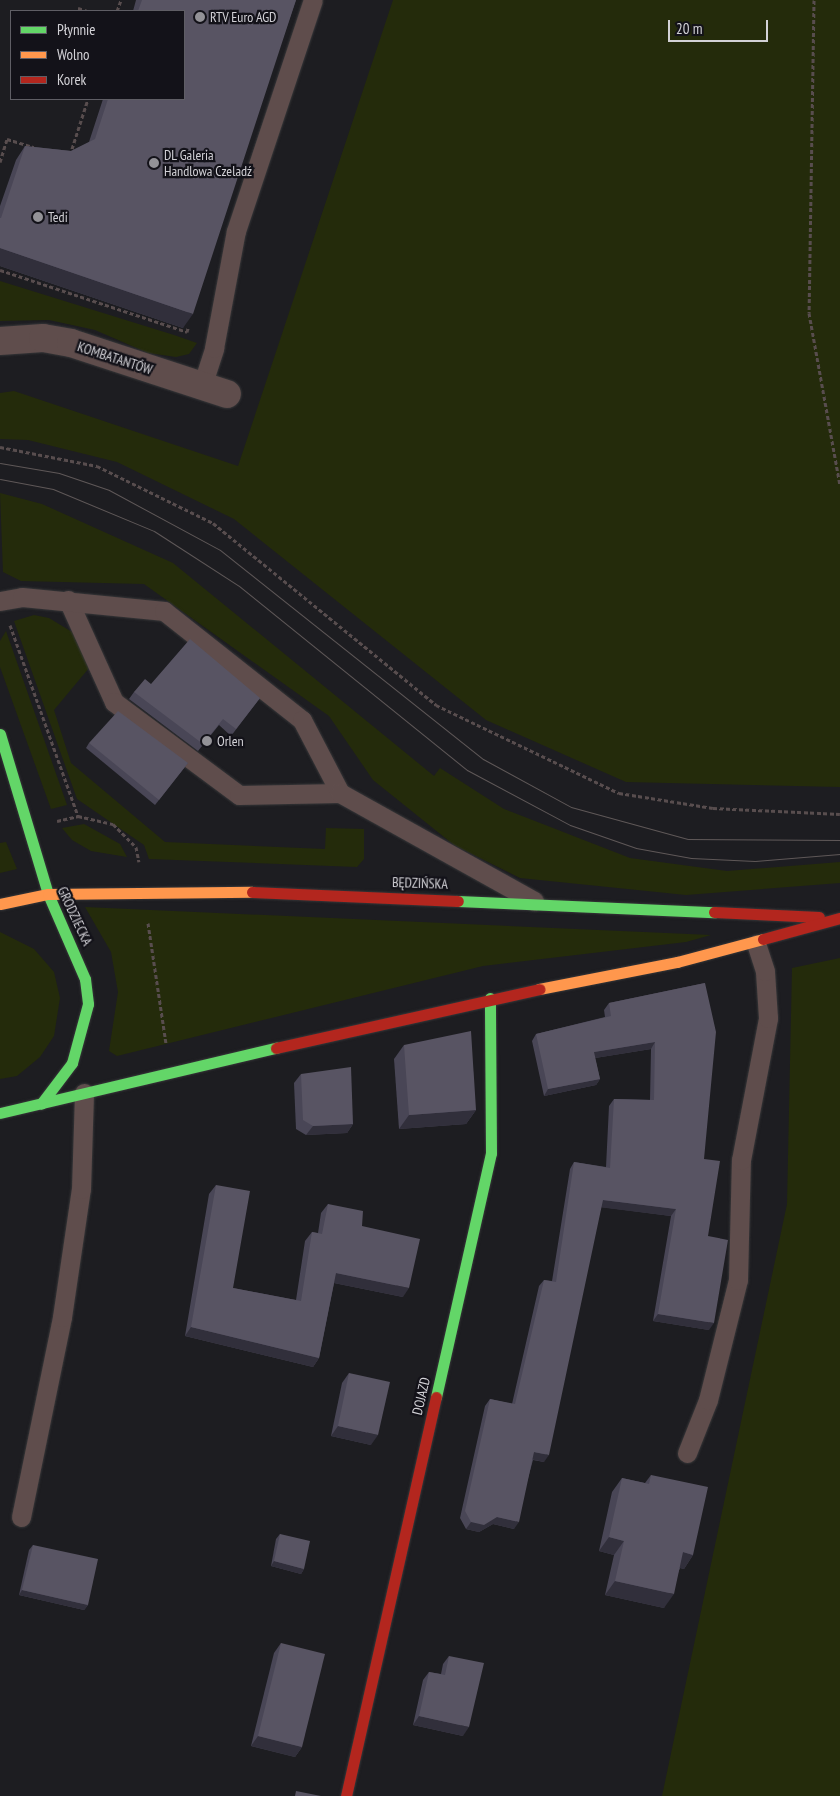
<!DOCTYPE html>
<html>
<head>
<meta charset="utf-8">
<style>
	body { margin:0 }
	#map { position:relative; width:840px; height:1796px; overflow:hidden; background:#1d1d21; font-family:"PT Sans Narrow",sans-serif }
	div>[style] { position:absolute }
	.green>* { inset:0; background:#242b0b }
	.path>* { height:3px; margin-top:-1.5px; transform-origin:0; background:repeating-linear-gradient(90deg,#584d4e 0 4px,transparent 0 6.5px) }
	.roads { filter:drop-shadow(0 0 1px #373739) drop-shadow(0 0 1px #373739) }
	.lane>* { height:19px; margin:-9.5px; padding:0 9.5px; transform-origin:9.5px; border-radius:9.5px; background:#5f4d4c }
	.street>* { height:28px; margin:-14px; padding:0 14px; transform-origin:14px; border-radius:14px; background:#5f4d4c }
	.fast>* { height:11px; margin:-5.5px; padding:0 5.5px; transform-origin:5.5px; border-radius:5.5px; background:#63d668 }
	.slow>* { height:11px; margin:-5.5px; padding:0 5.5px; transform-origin:5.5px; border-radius:5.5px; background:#ff974d }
	.jam>* { height:11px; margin:-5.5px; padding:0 5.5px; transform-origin:5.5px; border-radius:5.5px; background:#b3261e }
	.tram>* { height:1px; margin:-0.5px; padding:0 0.5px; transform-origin:0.5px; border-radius:0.5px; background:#5f5858 }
	.wall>* { inset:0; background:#494656 }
	.shaded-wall>* { inset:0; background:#312f3b }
	.building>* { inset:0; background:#585463 }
	.dots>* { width:14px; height:14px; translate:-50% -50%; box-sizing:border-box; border:2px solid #131219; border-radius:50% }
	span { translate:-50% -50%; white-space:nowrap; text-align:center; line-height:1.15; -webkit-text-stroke:4.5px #131219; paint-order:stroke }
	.poi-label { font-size:14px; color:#d2d1d6 }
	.left { translate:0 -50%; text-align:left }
	.street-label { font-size:14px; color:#d2d1d6 }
	.legend { position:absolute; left:10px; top:10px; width:175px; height:90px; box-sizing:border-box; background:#131219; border:1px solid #5f5e65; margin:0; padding:6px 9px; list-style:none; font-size:15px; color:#d2d1d6 }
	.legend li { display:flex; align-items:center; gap:10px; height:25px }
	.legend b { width:25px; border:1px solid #5f5e65 }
	.scale { position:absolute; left:668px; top:20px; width:100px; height:22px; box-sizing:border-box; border:2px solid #d2d1d6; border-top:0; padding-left:6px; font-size:15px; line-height:18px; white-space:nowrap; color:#d2d1d6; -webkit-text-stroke:4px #131219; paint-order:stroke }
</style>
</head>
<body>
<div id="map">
	<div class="green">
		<i style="clip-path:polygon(393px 0,840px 0,840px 787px,626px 782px,486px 720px,234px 519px,117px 462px,28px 440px,0 439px,0 393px,14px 391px,238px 466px)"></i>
		<i style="clip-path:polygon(0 281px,174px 335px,197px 343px,189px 354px,176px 357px,148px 353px,95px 330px,49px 320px,0 321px)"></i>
		<i style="clip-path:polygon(0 493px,42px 504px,173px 563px,434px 776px,440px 768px,504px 809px,630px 858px,727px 871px,840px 862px,840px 883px,686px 895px,520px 878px,454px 845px,373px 780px,329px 716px,144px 584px,21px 581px,3px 572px)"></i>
		<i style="clip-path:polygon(34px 615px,49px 618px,77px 635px,89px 668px,54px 710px,71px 763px,165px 842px,325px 849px,326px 828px,364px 829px,364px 859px,357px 867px,149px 859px,144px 845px,77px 799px,14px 621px)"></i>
		<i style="clip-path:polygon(6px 631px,67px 805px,51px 809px,0 667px,0 641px)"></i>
		<i style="clip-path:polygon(84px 824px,120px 844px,127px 857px,91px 851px,72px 840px,62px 828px)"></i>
		<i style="clip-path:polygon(6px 842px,17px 869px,0 873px,0 843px)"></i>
		<i style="clip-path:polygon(85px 907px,711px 935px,686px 942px,483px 966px,117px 1056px,109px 1051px,118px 992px,111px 952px)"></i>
		<i style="clip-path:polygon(0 932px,34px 949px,54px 972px,60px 998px,54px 1036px,40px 1057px,17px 1076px,0 1079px)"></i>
		<i style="clip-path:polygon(840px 958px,840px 1796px,662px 1796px,787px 1204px,792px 968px)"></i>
	</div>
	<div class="path">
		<i style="left:814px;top:0;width:313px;rotate:90.9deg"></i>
		<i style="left:809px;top:313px;width:175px;rotate:79.8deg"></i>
		<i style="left:78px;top:8px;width:9px;rotate:18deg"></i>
		<i style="left:117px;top:11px;width:12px;rotate:-70deg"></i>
		<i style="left:70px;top:155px;width:59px;rotate:-72.2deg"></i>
		<i style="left:0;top:162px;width:24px;rotate:-73deg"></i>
		<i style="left:7px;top:139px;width:28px;rotate:17deg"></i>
		<i style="left:0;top:270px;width:197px;rotate:18.3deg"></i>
		<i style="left:187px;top:332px;width:4px;rotate:-76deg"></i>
		<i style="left:0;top:447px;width:99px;rotate:11.1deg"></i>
		<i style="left:97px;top:466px;width:129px;rotate:26.2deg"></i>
		<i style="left:213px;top:523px;width:288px;rotate:39.2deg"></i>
		<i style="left:436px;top:705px;width:203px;rotate:25.7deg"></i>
		<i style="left:619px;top:793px;width:95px;rotate:9.1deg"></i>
		<i style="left:713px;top:808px;width:127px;rotate:2.7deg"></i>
		<i style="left:10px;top:625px;width:203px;rotate:70.4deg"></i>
		<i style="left:78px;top:816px;width:36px;rotate:13deg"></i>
		<i style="left:113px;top:824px;width:33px;rotate:45deg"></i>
		<i style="left:136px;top:847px;width:15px;rotate:79deg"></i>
		<i style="left:57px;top:821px;width:22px;rotate:-13deg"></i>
		<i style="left:148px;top:923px;width:121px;rotate:81.5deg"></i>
	</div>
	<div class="roads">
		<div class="lane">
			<i style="left:202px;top:386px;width:40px;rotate:-72deg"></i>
			<i style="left:214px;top:348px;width:119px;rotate:-79.4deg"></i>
			<i style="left:236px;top:231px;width:243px;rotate:-71.6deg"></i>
			<i style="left:68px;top:600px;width:112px;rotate:65.7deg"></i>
			<i style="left:114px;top:702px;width:156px;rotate:36.6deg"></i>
			<i style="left:239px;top:795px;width:101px;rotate:-1.1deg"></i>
			<i style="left:0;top:601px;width:22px;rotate:-10deg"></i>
			<i style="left:22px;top:597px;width:143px;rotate:5.6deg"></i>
			<i style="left:164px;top:611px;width:176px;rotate:38.3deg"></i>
			<i style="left:302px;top:720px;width:82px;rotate:62.5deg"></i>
			<i style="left:340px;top:793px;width:222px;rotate:29.1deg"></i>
			<i style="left:687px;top:1453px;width:57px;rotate:-68.4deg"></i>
			<i style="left:708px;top:1400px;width:124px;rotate:-76deg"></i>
			<i style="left:738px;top:1280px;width:120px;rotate:-88.6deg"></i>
			<i style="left:741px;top:1160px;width:145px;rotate:-79.2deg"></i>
			<i style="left:768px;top:1018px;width:47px;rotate:-93.7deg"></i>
			<i style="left:765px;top:971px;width:28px;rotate:-108deg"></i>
			<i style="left:21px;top:1517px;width:204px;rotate:-78.4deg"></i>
			<i style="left:62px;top:1317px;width:129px;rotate:-81.6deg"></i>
			<i style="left:81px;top:1189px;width:96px;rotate:-88.2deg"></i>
		</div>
		<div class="street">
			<i style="left:0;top:341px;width:43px;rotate:-4deg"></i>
			<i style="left:43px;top:338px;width:28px;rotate:10deg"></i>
			<i style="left:71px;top:343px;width:164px;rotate:18.1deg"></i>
		</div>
		<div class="fast">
			<i style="left:0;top:734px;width:167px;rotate:73.3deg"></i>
			<i style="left:48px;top:894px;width:93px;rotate:66.5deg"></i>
			<i style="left:85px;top:979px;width:25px;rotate:83deg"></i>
			<i style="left:88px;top:1004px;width:61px;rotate:105.2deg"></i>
			<i style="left:72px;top:1063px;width:51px;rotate:127.1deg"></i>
			<i style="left:458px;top:901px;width:256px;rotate:2.5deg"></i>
			<i style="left:0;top:1113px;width:284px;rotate:-13.3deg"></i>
			<i style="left:436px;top:1397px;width:250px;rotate:-77.3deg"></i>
			<i style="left:491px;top:1153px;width:155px;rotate:-90.4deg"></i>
		</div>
		<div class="slow">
			<i style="left:0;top:904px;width:49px;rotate:-11.8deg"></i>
			<i style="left:48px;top:894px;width:204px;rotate:-0.6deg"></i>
			<i style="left:539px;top:989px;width:141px;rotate:-11.1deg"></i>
			<i style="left:677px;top:962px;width:89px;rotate:-15deg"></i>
		</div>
		<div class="jam">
			<i style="left:252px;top:892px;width:206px;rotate:2.5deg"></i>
			<i style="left:714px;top:912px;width:105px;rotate:2.7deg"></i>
			<i style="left:763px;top:939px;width:80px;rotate:-15.3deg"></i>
			<i style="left:276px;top:1048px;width:270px;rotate:-12.6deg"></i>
			<i style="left:346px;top:1796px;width:409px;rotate:-77.3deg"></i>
		</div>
	</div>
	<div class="tram">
		<i style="left:0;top:463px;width:60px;rotate:9.6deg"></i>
		<i style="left:59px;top:473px;width:53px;rotate:18.8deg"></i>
		<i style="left:109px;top:490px;width:126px;rotate:28.4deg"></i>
		<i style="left:220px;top:550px;width:336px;rotate:38.5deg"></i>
		<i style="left:483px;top:759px;width:100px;rotate:28.6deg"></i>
		<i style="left:571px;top:807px;width:121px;rotate:15.3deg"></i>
		<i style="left:688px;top:839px;width:152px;rotate:0.4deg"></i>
		<i style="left:0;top:479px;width:54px;rotate:10.7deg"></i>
		<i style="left:53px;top:489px;width:109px;rotate:22.6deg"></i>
		<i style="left:154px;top:531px;width:101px;rotate:32.9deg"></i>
		<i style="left:239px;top:586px;width:293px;rotate:38.9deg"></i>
		<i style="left:467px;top:770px;width:117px;rotate:28.1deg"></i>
		<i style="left:570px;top:825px;width:70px;rotate:19.2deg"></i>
		<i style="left:636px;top:848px;width:56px;rotate:10.3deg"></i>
		<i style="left:691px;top:858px;width:64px;rotate:2.7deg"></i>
		<i style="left:755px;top:861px;width:85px;rotate:-4.7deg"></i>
	</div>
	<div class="wall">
		<i style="clip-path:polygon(136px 0,296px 0,183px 328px,0 266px,0 206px,16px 160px,25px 146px,71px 151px,89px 142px,103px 99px,184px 99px,184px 11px,133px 11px)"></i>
		<i style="clip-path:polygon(151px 684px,260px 698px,231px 736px,219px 725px,198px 751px,129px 699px,134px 692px)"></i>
		<i style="clip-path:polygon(89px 743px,188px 763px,155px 805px,86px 748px)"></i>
		<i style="clip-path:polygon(705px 983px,704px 1159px,708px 1236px,709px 1330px,653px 1321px,671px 1216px,601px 1207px,544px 1462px,533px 1460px,514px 1529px,493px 1524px,479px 1532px,466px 1529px,460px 1518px,485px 1406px,490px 1399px,512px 1404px,539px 1286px,544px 1280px,552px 1281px,570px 1169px,574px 1162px,606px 1167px,609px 1106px,614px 1099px,650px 1100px,651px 1049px,595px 1058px,600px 1079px,596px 1085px,544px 1096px,532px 1041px,536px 1034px,605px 1017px,604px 1010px,609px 1003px)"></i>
		<i style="clip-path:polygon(404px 1045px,476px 1110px,466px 1124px,399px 1129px,394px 1059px)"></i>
		<i style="clip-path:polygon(301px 1074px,353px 1124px,347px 1133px,306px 1135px,296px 1129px,294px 1083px)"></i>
		<i style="clip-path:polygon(216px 1185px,233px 1288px,296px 1300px,305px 1241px,312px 1232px,318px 1233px,321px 1213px,328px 1204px,362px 1226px,403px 1297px,334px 1283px,319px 1358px,313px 1367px,185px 1336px,209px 1194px)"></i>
		<i style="clip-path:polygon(349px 1373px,371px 1445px,331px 1436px,342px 1383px)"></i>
		<i style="clip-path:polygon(651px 1475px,693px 1555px,684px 1569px,680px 1568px,664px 1608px,605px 1595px,614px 1555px,599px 1551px,612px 1492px,622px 1478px,645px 1483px)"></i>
		<i style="clip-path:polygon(280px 1534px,304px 1569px,301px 1574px,271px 1566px,276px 1539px)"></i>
		<i style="clip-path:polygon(33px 1545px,88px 1605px,84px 1610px,19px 1595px,29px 1550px)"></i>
		<i style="clip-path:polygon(281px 1643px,302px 1747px,295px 1757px,251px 1746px,274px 1653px)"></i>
		<i style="clip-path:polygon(449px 1656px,463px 1736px,413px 1725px,423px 1680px,429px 1672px,441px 1674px,443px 1664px)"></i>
	</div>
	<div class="shaded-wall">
		<i style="clip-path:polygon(0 248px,193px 314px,183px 328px,0 266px)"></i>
		<i style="clip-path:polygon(655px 1042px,651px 1049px,589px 1059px,594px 1052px)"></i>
		<i style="clip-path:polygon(600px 1079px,596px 1085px,544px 1096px,548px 1089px)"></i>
		<i style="clip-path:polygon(476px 1110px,466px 1124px,399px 1129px,409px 1115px)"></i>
		<i style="clip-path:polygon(353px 1124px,347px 1133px,306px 1135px,313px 1126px)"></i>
		<i style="clip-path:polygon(603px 1200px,676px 1209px,671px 1216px,598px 1207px)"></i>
		<i style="clip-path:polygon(336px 1273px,409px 1288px,403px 1297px,329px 1282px)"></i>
		<i style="clip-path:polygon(658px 1314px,714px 1323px,709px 1330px,653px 1321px)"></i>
		<i style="clip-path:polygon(191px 1327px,319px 1358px,313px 1367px,185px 1336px)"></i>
		<i style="clip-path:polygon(338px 1426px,378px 1435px,371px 1445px,331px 1436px)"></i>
		<i style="clip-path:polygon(534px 1452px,549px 1455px,544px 1462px,530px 1459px)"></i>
		<i style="clip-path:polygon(497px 1517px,519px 1522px,514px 1529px,493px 1524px,479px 1532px,466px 1529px,471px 1522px)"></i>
		<i style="clip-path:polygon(609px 1537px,624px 1541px,614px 1555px,599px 1551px)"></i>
		<i style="clip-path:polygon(683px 1552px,693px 1555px,684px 1569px,673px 1566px)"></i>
		<i style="clip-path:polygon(274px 1561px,304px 1569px,301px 1574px,271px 1566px)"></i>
		<i style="clip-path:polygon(615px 1581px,674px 1594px,664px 1608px,605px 1595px)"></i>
		<i style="clip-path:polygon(22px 1590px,88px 1605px,84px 1610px,19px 1595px)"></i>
		<i style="clip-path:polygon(419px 1716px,469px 1727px,463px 1736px,413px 1725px)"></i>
		<i style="clip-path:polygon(258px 1736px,302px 1747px,295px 1757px,251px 1746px)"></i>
	</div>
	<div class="building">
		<i style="clip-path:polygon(142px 0,296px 0,193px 314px,0 248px,0 218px,1px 218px,25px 146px,71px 151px,95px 139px,108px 99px,184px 99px,184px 11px,138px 11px)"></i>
		<i style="clip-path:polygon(190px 639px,260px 698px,236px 729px,223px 719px,203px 744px,134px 692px,145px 679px,151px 684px)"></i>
		<i style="clip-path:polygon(118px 711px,188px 763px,159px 800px,89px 743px)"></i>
		<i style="clip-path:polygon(705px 983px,716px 1032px,704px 1159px,720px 1161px,708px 1236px,728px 1240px,714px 1323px,658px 1314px,676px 1209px,603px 1200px,549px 1455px,534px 1452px,519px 1522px,497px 1517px,484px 1525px,471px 1522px,465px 1511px,490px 1399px,515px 1404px,544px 1280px,556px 1282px,574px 1162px,610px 1168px,614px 1099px,654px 1100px,655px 1042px,594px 1052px,600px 1079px,548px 1089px,536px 1034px,611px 1016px,609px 1003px)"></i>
		<i style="clip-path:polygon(471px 1031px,476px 1110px,409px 1115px,404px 1045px)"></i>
		<i style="clip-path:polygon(351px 1067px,353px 1124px,313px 1126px,303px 1120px,301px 1074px)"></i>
		<i style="clip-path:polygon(216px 1185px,250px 1191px,233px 1288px,301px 1301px,312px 1232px,322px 1234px,328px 1204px,363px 1211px,362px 1226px,420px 1239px,409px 1288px,336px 1273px,319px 1358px,191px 1327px)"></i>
		<i style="clip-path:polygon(349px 1373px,390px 1382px,378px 1435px,338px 1426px)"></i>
		<i style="clip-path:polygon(651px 1475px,708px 1487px,693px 1555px,683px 1552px,674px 1594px,615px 1581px,624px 1541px,609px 1537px,622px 1478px,649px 1484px)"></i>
		<i style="clip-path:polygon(280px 1534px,310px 1541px,304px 1569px,274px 1561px)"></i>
		<i style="clip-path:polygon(33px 1545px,98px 1559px,88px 1605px,22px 1590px)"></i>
		<i style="clip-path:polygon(281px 1643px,325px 1654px,302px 1747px,258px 1736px)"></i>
		<i style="clip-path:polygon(449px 1656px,484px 1663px,469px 1727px,419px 1716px,429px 1672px,445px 1675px)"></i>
		<i style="clip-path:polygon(296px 1791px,321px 1796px,295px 1796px)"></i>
	</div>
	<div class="dots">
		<i style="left:200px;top:17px;background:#939297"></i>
		<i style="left:154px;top:163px;background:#939297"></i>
		<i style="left:38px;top:217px;background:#939297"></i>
		<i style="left:207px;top:741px;background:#939297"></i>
	</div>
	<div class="poi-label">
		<span class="left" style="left:210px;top:17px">RTV Euro AGD</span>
		<span class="left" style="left:164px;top:163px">DL Galeria<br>Handlowa Czeladź</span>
		<span class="left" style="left:48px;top:217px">Tedi</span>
		<span class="left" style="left:217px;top:741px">Orlen</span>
	</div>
	<div class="street-label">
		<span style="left:115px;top:358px;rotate:18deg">KOMBATANTÓW</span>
		<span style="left:420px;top:883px;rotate:2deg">BĘDZIŃSKA</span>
		<span style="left:75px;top:916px;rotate:65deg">GRODZIECKA</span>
		<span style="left:421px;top:1396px;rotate:-77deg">DOJAZD</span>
	</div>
	<ul class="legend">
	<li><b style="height:6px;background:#63d668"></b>Płynnie</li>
	<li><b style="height:6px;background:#ff974d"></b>Wolno</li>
	<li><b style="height:6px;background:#b3261e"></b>Korek</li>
	</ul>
	<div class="scale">20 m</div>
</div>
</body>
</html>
